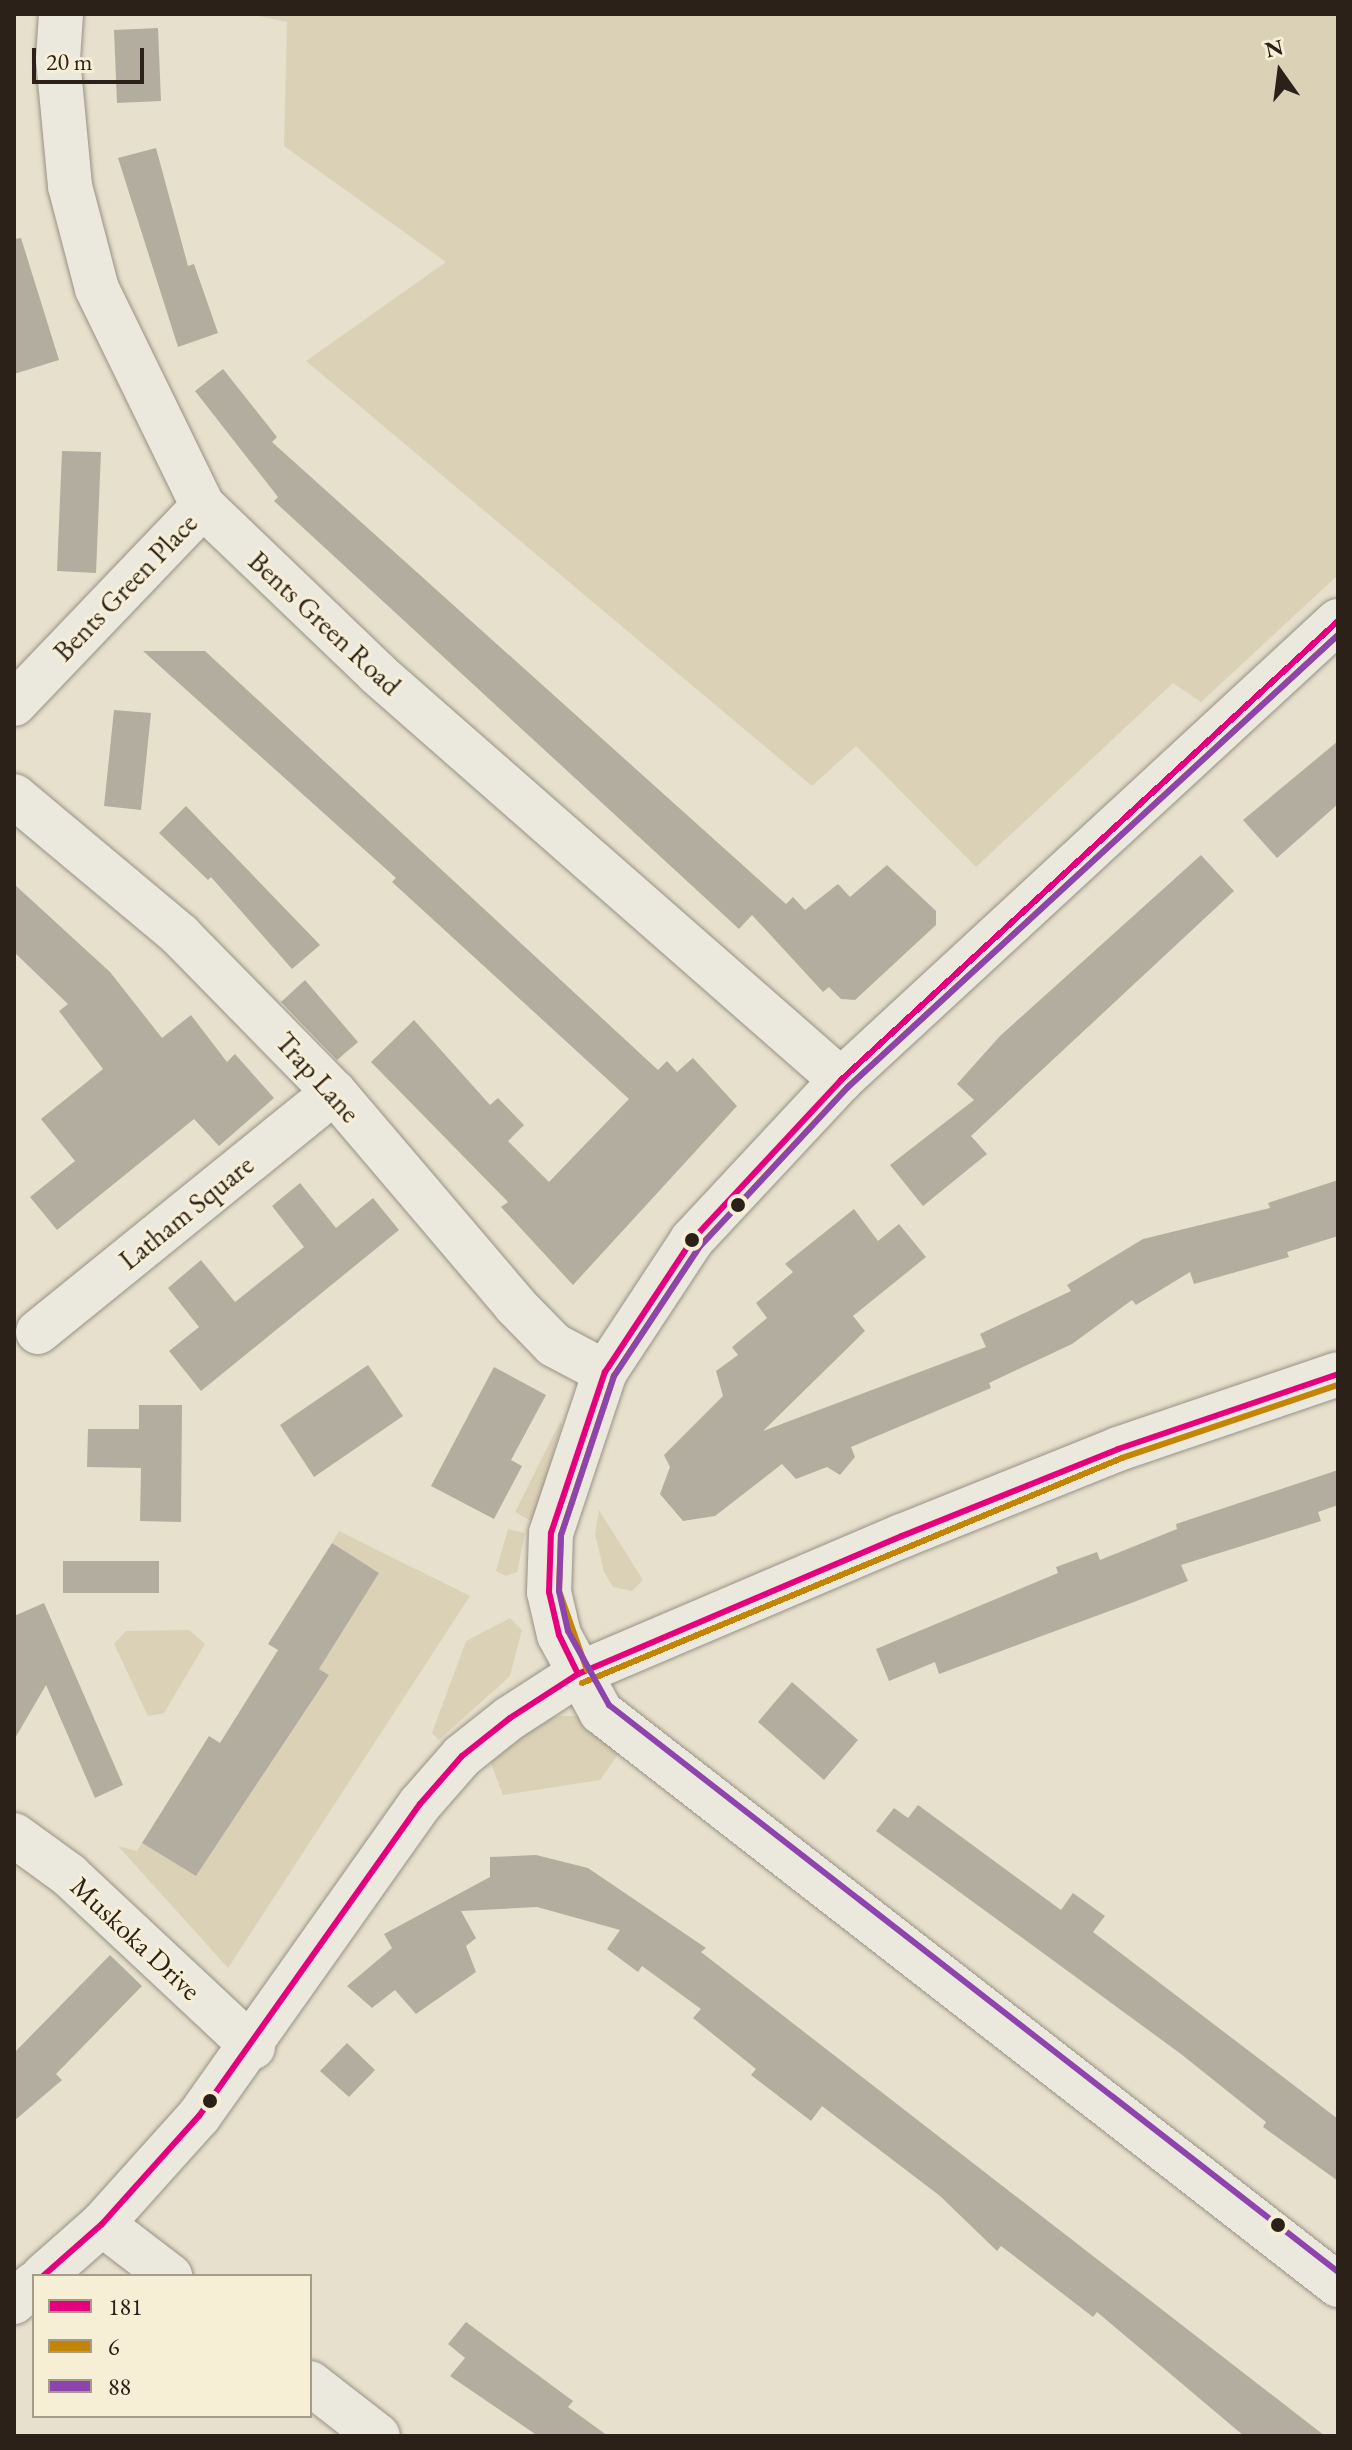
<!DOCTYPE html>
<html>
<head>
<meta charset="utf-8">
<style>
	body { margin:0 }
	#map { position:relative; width:1352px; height:2450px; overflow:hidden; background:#e7e0cc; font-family:"EB Garamond",serif }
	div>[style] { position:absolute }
	.green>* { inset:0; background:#dbd1b6 }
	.building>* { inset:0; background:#b3ad9f }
	.roads { filter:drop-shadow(0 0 2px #979185) drop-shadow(0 0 2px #979185) }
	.minor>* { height:44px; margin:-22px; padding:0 22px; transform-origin:22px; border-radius:22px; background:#ebe8de }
	.bus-1>* { height:6px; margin:-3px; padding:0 3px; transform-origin:3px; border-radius:3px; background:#e5007d }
	.bus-2>* { height:6px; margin:-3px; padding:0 3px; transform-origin:3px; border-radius:3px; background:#c48506 }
	.bus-3>* { height:6px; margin:-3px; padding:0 3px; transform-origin:3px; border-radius:3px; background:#8e44ad }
	.dots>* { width:22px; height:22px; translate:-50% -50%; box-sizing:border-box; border:4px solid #f7eed6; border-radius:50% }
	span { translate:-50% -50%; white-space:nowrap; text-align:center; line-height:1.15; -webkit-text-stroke:6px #f7eed6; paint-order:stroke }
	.street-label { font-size:28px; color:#2b2119 }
	.frame { position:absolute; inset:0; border:16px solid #2b2119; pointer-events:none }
	.legend { position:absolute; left:32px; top:2274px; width:280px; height:144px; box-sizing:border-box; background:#f7eed6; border:2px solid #a59c8a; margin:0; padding:10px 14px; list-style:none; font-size:24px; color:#2b2119 }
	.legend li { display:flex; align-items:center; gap:16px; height:40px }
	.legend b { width:40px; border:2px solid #a59c8a }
	.north { position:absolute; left:1240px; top:32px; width:80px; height:80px; -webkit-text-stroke:6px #f7eed6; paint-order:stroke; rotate:346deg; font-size:22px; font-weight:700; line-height:32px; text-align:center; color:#2b2119 }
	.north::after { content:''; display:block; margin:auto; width:28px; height:36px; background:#2b2119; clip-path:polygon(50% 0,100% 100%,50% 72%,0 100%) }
	.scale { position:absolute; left:32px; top:48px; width:112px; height:36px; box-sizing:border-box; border:4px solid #2b2119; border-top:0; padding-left:10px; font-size:24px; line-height:28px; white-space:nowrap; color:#2b2119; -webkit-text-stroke:6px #f7eed6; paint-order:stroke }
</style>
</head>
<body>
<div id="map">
	<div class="green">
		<i style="clip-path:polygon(249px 14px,1338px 14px,1338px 575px,1201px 702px,1173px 683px,976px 867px,856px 746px,812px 786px,306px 361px,446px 262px,284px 146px,287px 22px)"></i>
		<i style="clip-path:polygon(560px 1422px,562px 1424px,533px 1522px,515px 1512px)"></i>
		<i style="clip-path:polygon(599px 1510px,643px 1580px,632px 1591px,613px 1587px,604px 1572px,595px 1534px)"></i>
		<i style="clip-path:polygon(508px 1529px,525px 1533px,517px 1572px,506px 1576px,496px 1571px)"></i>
		<i style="clip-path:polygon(339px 1531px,470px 1596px,228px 1968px,118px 1846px,137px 1851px,142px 1843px,196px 1876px,329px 1675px,319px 1669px,379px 1573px,332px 1543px)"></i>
		<i style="clip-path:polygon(510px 1618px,522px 1630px,510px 1676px,439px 1740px,432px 1733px,466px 1641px)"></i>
		<i style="clip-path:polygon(189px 1630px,205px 1644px,164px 1713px,148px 1716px,114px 1644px,126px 1631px)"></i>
		<i style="clip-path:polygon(562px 1716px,577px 1716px,624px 1746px,600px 1780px,503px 1795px,488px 1756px,538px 1719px)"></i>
	</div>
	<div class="building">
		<i style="clip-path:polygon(158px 28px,161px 101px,117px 103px,114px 30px)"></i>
		<i style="clip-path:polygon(156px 148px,188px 266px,194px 264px,218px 333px,178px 347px,118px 158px)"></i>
		<i style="clip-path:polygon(21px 238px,59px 360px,14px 374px,14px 239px)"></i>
		<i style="clip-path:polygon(223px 369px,277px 437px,272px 442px,786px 904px,793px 897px,805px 910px,838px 884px,850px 897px,887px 865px,936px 911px,936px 925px,855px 1000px,841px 999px,829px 987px,823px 992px,752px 915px,739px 929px,274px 501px,278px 497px,195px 391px)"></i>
		<i style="clip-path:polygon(62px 451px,101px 452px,96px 573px,57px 571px)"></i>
		<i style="clip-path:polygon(143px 651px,205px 651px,658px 1070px,667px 1061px,677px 1072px,693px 1058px,737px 1106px,573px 1285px,501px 1207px,508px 1202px,371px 1062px,414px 1020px,490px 1105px,498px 1098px,524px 1125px,508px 1141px,549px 1182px,629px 1099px,392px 882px,396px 878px)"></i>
		<i style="clip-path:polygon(114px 710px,151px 713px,141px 810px,104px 806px)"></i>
		<i style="clip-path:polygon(1338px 741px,1338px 804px,1277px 858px,1243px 820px)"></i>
		<i style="clip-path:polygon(186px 806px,320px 945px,292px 969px,211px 877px,208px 880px,159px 833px)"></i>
		<i style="clip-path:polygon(1201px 855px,1234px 891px,971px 1136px,987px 1154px,923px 1206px,890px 1165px,974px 1100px,957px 1084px,1000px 1036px)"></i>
		<i style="clip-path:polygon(14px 884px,110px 972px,162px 1038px,191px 1015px,227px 1062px,235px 1054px,274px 1098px,219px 1146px,194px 1119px,57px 1230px,30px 1197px,75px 1161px,41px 1119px,103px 1069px,59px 1011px,68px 1004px,14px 952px)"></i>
		<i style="clip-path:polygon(305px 980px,358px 1042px,337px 1060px,281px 1002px)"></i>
		<i style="clip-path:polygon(1338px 1180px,1338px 1236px,1287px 1252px,1289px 1257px,1194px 1284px,1190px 1272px,1136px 1305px,1132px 1300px,1072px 1344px,989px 1383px,991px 1388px,851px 1447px,855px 1457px,840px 1475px,827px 1467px,796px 1479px,782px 1464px,715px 1516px,683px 1521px,660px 1494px,670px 1467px,664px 1455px,723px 1396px,716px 1371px,738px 1355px,732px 1347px,767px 1318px,756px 1303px,793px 1272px,785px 1264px,854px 1209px,878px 1241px,899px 1224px,926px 1257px,853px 1316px,865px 1331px,763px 1431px,986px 1347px,980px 1334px,1071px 1291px,1067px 1285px,1143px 1239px,1270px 1208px,1268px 1203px)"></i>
		<i style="clip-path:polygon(300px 1183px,336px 1228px,373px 1198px,399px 1230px,201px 1391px,169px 1351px,199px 1327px,168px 1288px,201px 1260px,235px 1302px,304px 1247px,272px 1206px)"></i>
		<i style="clip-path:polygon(368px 1365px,403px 1416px,314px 1477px,280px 1425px)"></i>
		<i style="clip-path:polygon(494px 1367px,546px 1395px,511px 1460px,522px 1466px,494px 1519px,431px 1486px)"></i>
		<i style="clip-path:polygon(139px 1405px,182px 1405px,181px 1522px,140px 1521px,141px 1468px,87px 1467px,88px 1429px,139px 1429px)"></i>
		<i style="clip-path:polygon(1338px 1470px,1338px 1505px,1318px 1512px,1321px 1521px,1181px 1565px,1188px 1581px,1134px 1602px,939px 1674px,935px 1662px,889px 1681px,876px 1649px,1058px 1573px,1056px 1567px,1097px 1552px,1100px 1560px,1177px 1529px,1176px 1524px)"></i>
		<i style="clip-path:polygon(332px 1543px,379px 1573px,319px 1669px,329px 1675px,196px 1876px,142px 1843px,209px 1736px,220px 1743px,278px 1650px,268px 1644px)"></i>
		<i style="clip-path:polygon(63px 1561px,159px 1561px,159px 1593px,63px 1593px)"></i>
		<i style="clip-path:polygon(44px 1603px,123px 1785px,95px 1798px,46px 1685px,14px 1740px,14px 1616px)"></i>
		<i style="clip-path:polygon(792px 1682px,858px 1740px,824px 1780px,758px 1722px)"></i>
		<i style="clip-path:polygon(918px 1805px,1061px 1910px,1073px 1893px,1105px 1916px,1093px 1932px,1338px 2119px,1338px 2181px,1263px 2127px,1266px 2122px,1181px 2054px,876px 1831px,894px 1808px,908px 1818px)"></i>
		<i style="clip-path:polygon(536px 1855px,588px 1868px,706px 1948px,701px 1952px,1325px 2436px,1244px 2436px,1097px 2312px,1093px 2317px,1001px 2246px,997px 2251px,940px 2196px,822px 2106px,811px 2121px,751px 2075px,756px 2069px,693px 2018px,701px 2009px,642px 1966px,638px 1972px,607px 1949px,620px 1930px,537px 1907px,461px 1911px,476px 1938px,466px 1946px,476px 1972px,416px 2014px,395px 1990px,372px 2008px,347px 1986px,392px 1948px,384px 1934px,490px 1877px,490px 1857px)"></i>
		<i style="clip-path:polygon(110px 1955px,142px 1986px,56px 2074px,62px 2080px,14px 2121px,14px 2053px)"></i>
		<i style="clip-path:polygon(347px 2043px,375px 2070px,349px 2097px,320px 2071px)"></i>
		<i style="clip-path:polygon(466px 2322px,573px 2401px,568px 2407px,608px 2436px,538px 2436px,450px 2376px,465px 2358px,448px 2344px)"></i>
	</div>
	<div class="roads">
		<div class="minor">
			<i style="left:61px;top:14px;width:45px;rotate:93.8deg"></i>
			<i style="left:58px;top:59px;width:128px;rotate:84.6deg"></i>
			<i style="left:70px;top:186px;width:106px;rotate:75.3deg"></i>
			<i style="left:97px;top:289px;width:242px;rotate:64deg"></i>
			<i style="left:203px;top:506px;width:243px;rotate:43.8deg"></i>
			<i style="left:378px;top:674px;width:616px;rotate:41.25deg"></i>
			<i style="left:1338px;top:621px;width:677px;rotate:137.28deg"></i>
			<i style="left:841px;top:1080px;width:219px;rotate:133deg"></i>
			<i style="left:692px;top:1240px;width:158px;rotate:123.4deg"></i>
			<i style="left:605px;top:1372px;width:170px;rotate:108.5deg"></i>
			<i style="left:551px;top:1533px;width:59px;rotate:91.9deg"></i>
			<i style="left:549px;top:1592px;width:44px;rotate:76.9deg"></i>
			<i style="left:559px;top:1635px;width:88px;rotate:61.4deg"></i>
			<i style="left:601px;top:1712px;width:934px;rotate:37.86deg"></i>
			<i style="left:14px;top:704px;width:274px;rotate:-46.3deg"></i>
			<i style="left:14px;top:796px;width:217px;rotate:39.9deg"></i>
			<i style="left:180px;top:935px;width:220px;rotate:45.6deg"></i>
			<i style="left:334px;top:1092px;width:280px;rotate:49.6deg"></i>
			<i style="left:515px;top:1305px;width:56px;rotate:45.7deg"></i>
			<i style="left:554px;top:1345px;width:58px;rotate:27.9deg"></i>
			<i style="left:38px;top:1332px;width:381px;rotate:-39deg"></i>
			<i style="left:14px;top:1835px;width:68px;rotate:36deg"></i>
			<i style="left:69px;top:1875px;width:252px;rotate:43.1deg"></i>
			<i style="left:102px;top:2224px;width:86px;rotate:37.4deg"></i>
			<i style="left:43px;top:2276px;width:79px;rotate:-41.4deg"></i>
			<i style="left:102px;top:2224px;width:145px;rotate:-48.1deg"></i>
			<i style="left:199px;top:2116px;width:382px;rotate:-54.7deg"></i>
			<i style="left:420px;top:1804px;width:64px;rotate:-48.8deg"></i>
			<i style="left:462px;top:1756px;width:61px;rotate:-38.4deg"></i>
			<i style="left:510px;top:1718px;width:81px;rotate:-32.9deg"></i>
			<i style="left:578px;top:1674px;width:352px;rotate:-23.1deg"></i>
			<i style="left:902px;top:1536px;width:233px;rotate:-21.9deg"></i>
			<i style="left:1118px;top:1449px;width:232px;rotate:-18.8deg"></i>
			<i style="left:14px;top:2302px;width:27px;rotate:-42deg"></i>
			<i style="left:310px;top:2383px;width:86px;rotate:37.9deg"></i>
		</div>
	</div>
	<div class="bus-1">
		<i style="left:578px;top:1674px;width:43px;rotate:-116deg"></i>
		<i style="left:559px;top:1635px;width:44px;rotate:-103.1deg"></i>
		<i style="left:549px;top:1592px;width:59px;rotate:-88.1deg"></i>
		<i style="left:551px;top:1533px;width:170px;rotate:-71.5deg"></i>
		<i style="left:605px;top:1372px;width:158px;rotate:-56.6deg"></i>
		<i style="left:692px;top:1240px;width:219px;rotate:-47deg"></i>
		<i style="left:841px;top:1080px;width:677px;rotate:-42.72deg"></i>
		<i style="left:43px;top:2276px;width:79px;rotate:-41.4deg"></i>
		<i style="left:102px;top:2224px;width:145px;rotate:-48.1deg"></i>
		<i style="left:199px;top:2116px;width:382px;rotate:-54.7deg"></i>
		<i style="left:420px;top:1804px;width:64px;rotate:-48.8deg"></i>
		<i style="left:462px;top:1756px;width:61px;rotate:-38.4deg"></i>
		<i style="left:510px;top:1718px;width:81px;rotate:-32.9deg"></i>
		<i style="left:578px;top:1674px;width:352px;rotate:-23.1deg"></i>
		<i style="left:902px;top:1536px;width:233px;rotate:-21.9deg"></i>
		<i style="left:1118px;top:1449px;width:232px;rotate:-18.8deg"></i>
	</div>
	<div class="bus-2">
		<i style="left:587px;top:1670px;width:84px;rotate:-109.5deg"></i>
		<i style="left:559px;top:1591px;width:56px;rotate:-88deg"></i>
		<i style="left:561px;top:1535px;width:168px;rotate:-71.6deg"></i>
		<i style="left:614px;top:1376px;width:156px;rotate:-56.5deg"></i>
		<i style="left:700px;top:1246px;width:217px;rotate:-47.1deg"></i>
		<i style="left:848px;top:1087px;width:667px;rotate:-42.69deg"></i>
		<i style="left:582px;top:1683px;width:585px;rotate:-22.62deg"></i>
		<i style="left:1122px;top:1458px;width:228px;rotate:-18.7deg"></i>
	</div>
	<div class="bus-3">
		<i style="left:1338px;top:635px;width:667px;rotate:137.31deg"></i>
		<i style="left:848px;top:1087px;width:217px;rotate:132.9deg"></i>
		<i style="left:700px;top:1246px;width:156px;rotate:123.5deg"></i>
		<i style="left:614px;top:1376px;width:168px;rotate:108.4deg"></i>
		<i style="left:561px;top:1535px;width:56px;rotate:92deg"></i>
		<i style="left:559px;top:1591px;width:41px;rotate:77.3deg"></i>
		<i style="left:568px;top:1631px;width:85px;rotate:61deg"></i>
		<i style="left:609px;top:1705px;width:924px;rotate:37.87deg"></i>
	</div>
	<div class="dots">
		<i style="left:738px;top:1205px;background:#2b2119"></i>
		<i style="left:692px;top:1240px;background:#2b2119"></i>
		<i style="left:210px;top:2101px;background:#2b2119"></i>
		<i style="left:1278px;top:2225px;background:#2b2119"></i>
	</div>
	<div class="street-label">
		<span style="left:125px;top:587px;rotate:-46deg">Bents Green Place</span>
		<span style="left:325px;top:623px;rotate:43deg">Bents Green Road</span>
		<span style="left:318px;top:1077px;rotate:48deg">Trap Lane</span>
		<span style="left:186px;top:1212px;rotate:-39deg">Latham Square</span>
		<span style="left:136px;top:1938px;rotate:43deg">Muskoka Drive</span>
	</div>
	<div class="frame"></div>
	<ul class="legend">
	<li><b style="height:10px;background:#e5007d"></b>181</li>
	<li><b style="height:10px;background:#c48506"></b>6</li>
	<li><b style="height:10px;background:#8e44ad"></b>88</li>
	</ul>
	<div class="north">N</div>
	<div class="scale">20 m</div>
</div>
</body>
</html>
